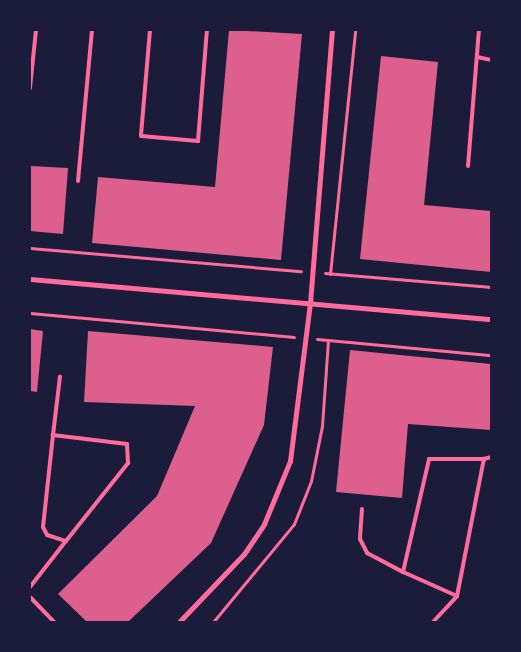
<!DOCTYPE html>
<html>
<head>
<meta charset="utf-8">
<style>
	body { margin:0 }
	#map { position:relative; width:521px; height:652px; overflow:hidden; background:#1b1b3a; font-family:"Nunito Sans",sans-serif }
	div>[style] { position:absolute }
	.building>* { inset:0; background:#dd5f8e }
	.path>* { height:3px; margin:-1.5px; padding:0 1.5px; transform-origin:1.5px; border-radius:1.5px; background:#ff6b9d }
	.service>* { height:4px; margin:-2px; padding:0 2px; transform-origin:2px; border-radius:2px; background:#ff6b9d }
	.minor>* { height:5px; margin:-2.5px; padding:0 2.5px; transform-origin:2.5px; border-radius:2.5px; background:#ff6b9d }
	span { translate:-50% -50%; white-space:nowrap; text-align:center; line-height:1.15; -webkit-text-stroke:4px #1b1b3a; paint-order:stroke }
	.frame { position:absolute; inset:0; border:31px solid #1b1b3a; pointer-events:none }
</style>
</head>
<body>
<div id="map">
	<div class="building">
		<i style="clip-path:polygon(229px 30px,302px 34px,281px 260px,92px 243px,98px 177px,215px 187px)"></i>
		<i style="clip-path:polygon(381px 56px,438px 62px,424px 205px,491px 211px,491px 272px,360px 259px)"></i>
		<i style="clip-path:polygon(30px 166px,68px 168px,63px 234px,30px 231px)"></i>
		<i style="clip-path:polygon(30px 329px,43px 331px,37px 392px,30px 391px)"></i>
		<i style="clip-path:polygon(88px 331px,273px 347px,264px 425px,211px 543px,128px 622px,87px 622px,58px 594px,157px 496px,195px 406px,84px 402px)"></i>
		<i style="clip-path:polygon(350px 350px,491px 364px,491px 430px,408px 424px,402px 498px,336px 492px)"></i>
	</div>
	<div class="path">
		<i style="left:30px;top:248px;width:272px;rotate:4.9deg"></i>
		<i style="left:325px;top:273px;width:167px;rotate:4.8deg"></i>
		<i style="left:330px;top:274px;width:245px;rotate:-84.1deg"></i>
		<i style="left:30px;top:313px;width:265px;rotate:5.2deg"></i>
		<i style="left:317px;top:339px;width:175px;rotate:5.3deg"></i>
		<i style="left:213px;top:622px;width:127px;rotate:-50.4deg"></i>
		<i style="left:294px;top:524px;width:46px;rotate:-68.4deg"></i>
		<i style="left:311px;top:481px;width:56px;rotate:-78.7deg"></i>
		<i style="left:322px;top:426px;width:86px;rotate:-86deg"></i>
	</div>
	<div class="service">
		<i style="left:150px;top:30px;width:106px;rotate:94.9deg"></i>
		<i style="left:141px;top:136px;width:57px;rotate:5deg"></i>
		<i style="left:198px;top:141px;width:111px;rotate:-85.4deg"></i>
		<i style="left:477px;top:57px;width:14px;rotate:12deg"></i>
		<i style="left:30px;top:88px;width:58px;rotate:-84.1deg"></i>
		<i style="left:468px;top:166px;width:136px;rotate:-85.4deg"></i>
		<i style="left:78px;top:181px;width:152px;rotate:-84.7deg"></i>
		<i style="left:53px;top:435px;width:59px;rotate:-83.2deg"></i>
		<i style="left:362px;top:509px;width:30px;rotate:94deg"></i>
		<i style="left:360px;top:539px;width:16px;rotate:63deg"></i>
		<i style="left:367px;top:553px;width:41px;rotate:27.8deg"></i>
		<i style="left:30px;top:587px;width:58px;rotate:-52deg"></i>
		<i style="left:66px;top:541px;width:100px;rotate:-51.5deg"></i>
		<i style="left:128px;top:463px;width:19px;rotate:-93deg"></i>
		<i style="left:127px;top:444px;width:75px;rotate:-173.1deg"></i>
		<i style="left:53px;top:435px;width:93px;rotate:96.2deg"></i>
		<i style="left:43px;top:527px;width:9px;rotate:63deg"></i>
		<i style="left:47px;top:535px;width:20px;rotate:18deg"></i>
		<i style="left:457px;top:596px;width:59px;rotate:-156deg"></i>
		<i style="left:403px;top:572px;width:116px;rotate:-77deg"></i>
		<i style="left:429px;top:459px;width:55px"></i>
		<i style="left:30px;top:597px;width:35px;rotate:46deg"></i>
		<i style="left:433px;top:622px;width:35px;rotate:-47deg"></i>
		<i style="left:457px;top:596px;width:140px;rotate:-78.9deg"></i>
		<i style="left:484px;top:459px;width:7px;rotate:-16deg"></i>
	</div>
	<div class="minor">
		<i style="left:30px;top:279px;width:463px;rotate:5deg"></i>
		<i style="left:179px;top:622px;width:94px;rotate:-46.3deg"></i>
		<i style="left:244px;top:554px;width:36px;rotate:-56deg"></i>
		<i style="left:264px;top:524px;width:68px;rotate:-67.6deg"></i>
		<i style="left:290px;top:461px;width:159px;rotate:-82.8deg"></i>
		<i style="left:310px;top:303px;width:274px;rotate:-85.4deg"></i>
	</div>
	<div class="frame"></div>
</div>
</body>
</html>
